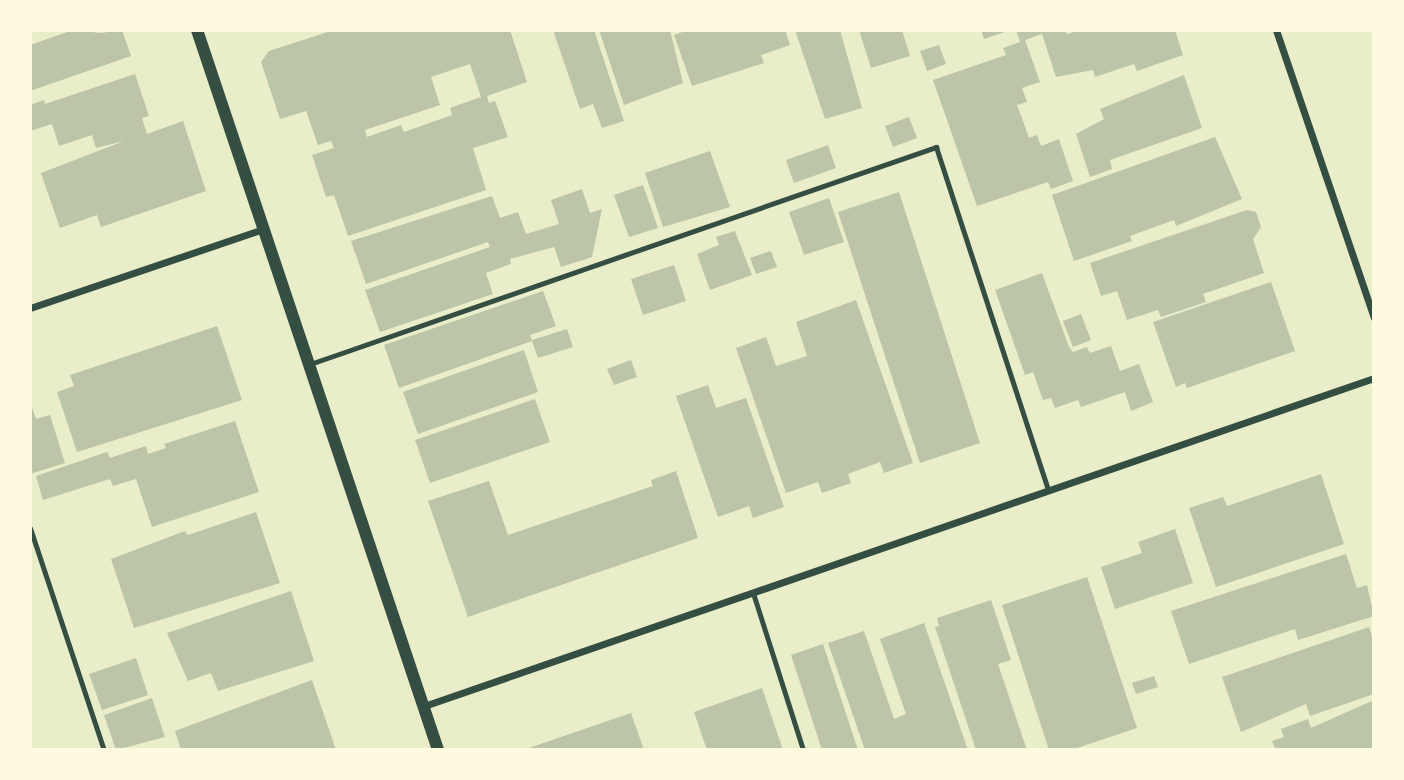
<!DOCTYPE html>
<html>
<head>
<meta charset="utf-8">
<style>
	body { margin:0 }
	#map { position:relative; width:1404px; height:780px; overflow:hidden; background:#e9edc9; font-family:"Titillium Web",sans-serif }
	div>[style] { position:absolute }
	.building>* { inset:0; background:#bcc5a7 }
	.service>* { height:5px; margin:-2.5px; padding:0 2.5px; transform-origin:2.5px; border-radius:2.5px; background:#344e41 }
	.minor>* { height:7px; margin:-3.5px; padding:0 3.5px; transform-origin:3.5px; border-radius:3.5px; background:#344e41 }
	.tertiary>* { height:12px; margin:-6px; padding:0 6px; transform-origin:6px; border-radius:6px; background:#344e41 }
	span { translate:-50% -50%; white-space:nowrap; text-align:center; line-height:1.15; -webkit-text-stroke:5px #fefae0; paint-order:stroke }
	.frame { position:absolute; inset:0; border:32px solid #fefae0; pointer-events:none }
</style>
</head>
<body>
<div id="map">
	<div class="building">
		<i style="clip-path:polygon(73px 30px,101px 33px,122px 30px,131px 56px,30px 91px,30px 45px)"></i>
		<i style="clip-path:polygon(evenodd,334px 30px,510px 30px,527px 82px,487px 96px,489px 103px,495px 101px,508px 137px,473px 148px,486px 190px,348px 236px,334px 195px,326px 197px,312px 155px,334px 148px,331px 141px,318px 145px,306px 111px,280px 119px,261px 62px,269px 51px,334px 30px,470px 64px,481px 97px,450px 108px,452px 115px,404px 132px,401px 125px,367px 137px,365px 130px,440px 105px,431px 77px,470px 64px)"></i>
		<i style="clip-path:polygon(553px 30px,594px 30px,624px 121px,602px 128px,593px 104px,580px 109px)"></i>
		<i style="clip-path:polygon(599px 30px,670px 30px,683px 83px,624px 105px)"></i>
		<i style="clip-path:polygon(688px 30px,785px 30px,790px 45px,761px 55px,764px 63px,692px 86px,674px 35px)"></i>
		<i style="clip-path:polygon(795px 30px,840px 30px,862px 108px,825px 119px)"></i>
		<i style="clip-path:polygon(859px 30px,902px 30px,910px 56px,871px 68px)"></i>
		<i style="clip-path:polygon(981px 30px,1011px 30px,984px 39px)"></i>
		<i style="clip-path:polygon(1016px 30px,1065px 30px,1067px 34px,1080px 30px,1175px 30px,1183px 55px,1137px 71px,1134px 64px,1095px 77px,1093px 70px,1056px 77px,1042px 34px,1025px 40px,1040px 82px,1022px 88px,1027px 102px,1017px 105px,1023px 121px,1029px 138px,1037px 135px,1041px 146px,1059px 139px,1073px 181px,1051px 189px,1048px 182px,977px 206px,933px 80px,1006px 55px,1003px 48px,1020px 42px)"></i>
		<i style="clip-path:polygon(939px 45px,946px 64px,927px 71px,920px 51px)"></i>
		<i style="clip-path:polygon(135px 74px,149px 116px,142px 118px,147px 134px,183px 121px,206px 191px,101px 227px,97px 215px,60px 228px,41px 173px,124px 141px,96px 148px,92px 135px,59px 146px,52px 124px,30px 131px,30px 105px,44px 100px,45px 104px)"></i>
		<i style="clip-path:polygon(1184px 75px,1202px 128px,1110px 160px,1112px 169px,1090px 177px,1076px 134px,1104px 119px,1100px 109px)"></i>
		<i style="clip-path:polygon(909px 117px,917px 138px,893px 147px,885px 126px)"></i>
		<i style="clip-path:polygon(1215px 137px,1242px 199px,1176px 226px,1174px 220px,1130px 236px,1132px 241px,1074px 261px,1052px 195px)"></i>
		<i style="clip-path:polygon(828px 145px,836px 168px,794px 183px,786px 160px)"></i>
		<i style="clip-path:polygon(710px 151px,730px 207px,663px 227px,645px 173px)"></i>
		<i style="clip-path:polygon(643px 185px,658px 228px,629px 237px,614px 195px)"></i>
		<i style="clip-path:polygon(582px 189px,590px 213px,602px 209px,592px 257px,561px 267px,554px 247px,510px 259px,511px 264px,486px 273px,493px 294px,380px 332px,365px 290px,490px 247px,488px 242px,366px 284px,351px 241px,492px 196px,500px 218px,518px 212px,526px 234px,559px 224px,551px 200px)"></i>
		<i style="clip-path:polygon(899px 192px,980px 443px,920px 463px,838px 212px)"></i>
		<i style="clip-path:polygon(829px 198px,844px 242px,804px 255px,789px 212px)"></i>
		<i style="clip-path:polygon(1247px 210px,1256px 212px,1261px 227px,1253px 239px,1264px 273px,1203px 294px,1206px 302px,1161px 317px,1158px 310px,1127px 320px,1117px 291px,1101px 296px,1090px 263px)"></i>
		<i style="clip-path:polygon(735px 231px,752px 275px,710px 290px,697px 254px,719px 245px,716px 237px)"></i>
		<i style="clip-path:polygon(771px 251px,777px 267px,756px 274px,750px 258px)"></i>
		<i style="clip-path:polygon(674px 265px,686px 301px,643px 315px,631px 279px)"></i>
		<i style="clip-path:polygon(1042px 273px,1069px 347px,1073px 352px,1087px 347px,1090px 353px,1111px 346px,1120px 371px,1139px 364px,1153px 402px,1131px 411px,1125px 392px,1081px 407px,1078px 400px,1055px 408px,1051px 398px,1043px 400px,1033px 372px,1025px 375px,995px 290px)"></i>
		<i style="clip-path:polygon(1271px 282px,1295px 351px,1187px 388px,1185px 383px,1176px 387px,1153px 322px)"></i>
		<i style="clip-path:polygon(543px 291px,556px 326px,530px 335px,532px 340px,567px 329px,573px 347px,538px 358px,532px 341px,399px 388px,384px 345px)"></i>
		<i style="clip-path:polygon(856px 300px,913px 463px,884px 473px,880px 462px,848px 474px,851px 483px,822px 493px,818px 482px,786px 493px,736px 348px,766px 337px,776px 366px,807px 356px,796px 322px)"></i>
		<i style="clip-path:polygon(1081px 314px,1091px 340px,1073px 347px,1063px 321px)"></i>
		<i style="clip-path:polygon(217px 326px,242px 400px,77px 452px,57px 392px,74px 386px,70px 375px)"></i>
		<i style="clip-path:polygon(524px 350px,538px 392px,418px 434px,403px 392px)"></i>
		<i style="clip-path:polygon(631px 360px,637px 377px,614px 385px,607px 369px)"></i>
		<i style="clip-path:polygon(708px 385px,716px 408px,746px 398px,784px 507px,753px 518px,749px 506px,718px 517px,676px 396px)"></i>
		<i style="clip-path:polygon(535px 399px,550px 442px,430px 483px,415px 440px)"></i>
		<i style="clip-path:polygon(30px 402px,36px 419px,50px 415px,65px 463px,30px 474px)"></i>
		<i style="clip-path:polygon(235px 421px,259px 492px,152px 527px,136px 479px,113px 486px,110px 479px,43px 500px,36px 476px,107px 452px,110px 458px,146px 446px,148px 454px,166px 448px,164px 444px)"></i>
		<i style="clip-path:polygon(676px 471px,698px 538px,468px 617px,428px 501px,489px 481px,508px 535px,653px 486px,651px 480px)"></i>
		<i style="clip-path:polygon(1321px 474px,1344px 544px,1216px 587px,1189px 508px,1223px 497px,1227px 506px)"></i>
		<i style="clip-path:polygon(256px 512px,280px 583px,134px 628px,111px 559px,185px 531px,188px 535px)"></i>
		<i style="clip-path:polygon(1175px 529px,1193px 583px,1115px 609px,1101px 567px,1142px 553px,1138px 542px)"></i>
		<i style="clip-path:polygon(1346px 554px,1357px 588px,1367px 585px,1374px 616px,1298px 640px,1295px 629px,1189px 664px,1171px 611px)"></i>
		<i style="clip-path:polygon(1087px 577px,1137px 728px,1071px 750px,1049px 750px,1002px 605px)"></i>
		<i style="clip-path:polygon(291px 591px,314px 661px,218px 691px,211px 673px,188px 681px,167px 633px)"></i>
		<i style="clip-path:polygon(991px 600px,1011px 660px,998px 664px,1027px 750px,976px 750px,935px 627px,939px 626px,937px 618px)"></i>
		<i style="clip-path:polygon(924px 623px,968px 750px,865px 750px,828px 643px,864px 631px,894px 719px,906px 714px,880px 639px)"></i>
		<i style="clip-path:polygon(1369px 627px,1374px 643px,1374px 694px,1310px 716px,1306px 704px,1241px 732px,1222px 677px)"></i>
		<i style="clip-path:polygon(823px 644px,858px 750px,822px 750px,791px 655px)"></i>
		<i style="clip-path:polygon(136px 658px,148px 695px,102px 710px,89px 674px)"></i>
		<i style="clip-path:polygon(1154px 676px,1158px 687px,1136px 694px,1132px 683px)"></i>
		<i style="clip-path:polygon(312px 680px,336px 750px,181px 750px,175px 731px)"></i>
		<i style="clip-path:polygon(762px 688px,783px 750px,707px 750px,694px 712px)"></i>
		<i style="clip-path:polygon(152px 698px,165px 737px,116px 750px,104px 715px)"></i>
		<i style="clip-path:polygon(1374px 700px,1374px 750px,1276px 750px,1272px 741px,1284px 737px,1281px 729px,1308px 719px,1311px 728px)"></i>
		<i style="clip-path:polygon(631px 713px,644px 750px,523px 750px)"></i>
	</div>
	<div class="service">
		<i style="left:310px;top:364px;width:663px;rotate:-19.12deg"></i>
		<i style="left:936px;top:147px;width:361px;rotate:71.9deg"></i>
		<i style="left:30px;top:528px;width:234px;rotate:71.6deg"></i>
		<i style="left:753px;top:593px;width:165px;rotate:72.3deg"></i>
	</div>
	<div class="minor">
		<i style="left:1276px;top:30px;width:304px;rotate:71.2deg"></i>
		<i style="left:30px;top:308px;width:247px;rotate:-18.7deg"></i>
		<i style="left:424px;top:706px;width:1005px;rotate:-19.05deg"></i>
	</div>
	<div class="tertiary">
		<i style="left:197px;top:30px;width:759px;rotate:71.49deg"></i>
	</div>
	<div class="frame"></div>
</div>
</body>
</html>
